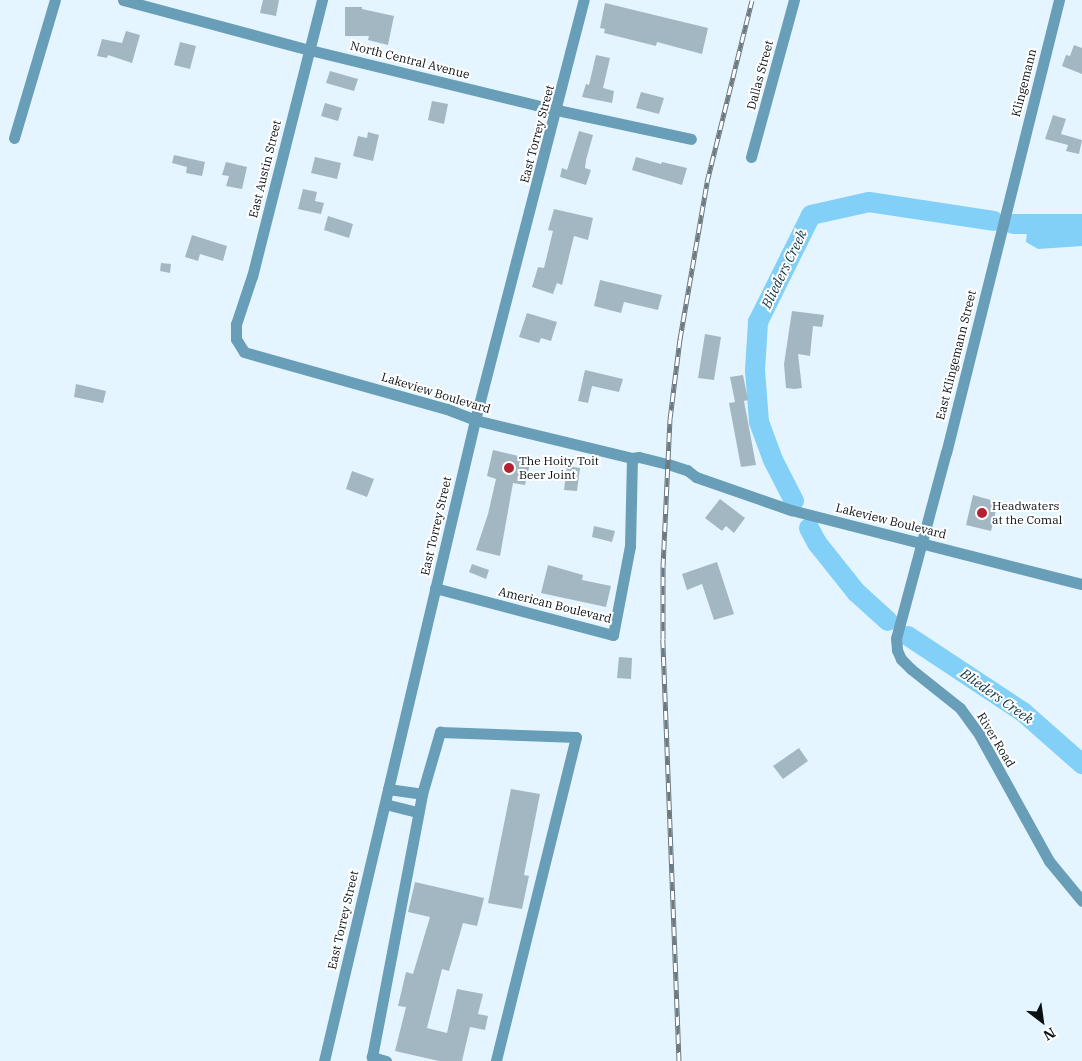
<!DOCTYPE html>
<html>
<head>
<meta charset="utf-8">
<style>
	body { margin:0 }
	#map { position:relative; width:1082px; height:1061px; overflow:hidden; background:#e4f5ff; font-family:"IBM Plex Serif",serif }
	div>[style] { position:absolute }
	.water>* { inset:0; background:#82d0f7 }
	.river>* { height:20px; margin:-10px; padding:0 10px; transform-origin:10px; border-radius:10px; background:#82d0f7 }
	.building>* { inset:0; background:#a3b7c3 }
	.minor>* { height:11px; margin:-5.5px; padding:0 5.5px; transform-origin:5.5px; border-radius:5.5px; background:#689eb8 }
	.rail>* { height:5px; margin-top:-2.5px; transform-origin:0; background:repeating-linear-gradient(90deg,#fff 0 9px,#6d7980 0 18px); box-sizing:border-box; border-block:1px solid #6d7980 }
	.dots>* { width:14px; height:14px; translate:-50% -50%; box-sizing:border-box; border:2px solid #fff; border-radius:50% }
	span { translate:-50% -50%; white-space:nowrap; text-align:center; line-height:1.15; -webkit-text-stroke:4px #fff; paint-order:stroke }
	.street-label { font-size:12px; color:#091115 }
	.poi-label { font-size:12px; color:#091115 }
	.left { translate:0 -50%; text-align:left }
	.water-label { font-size:14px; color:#103444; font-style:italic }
	.north { position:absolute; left:1017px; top:996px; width:50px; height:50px; -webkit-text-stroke:4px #fff; paint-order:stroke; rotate:150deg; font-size:14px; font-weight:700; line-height:20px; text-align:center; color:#091115 }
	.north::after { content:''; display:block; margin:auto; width:18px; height:22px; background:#091115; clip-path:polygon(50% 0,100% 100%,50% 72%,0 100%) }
</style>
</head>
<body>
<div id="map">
	<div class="water">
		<i style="clip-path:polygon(1033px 218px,1082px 219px,1082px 246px,1038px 249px,1026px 242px,1027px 232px)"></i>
	</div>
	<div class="river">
		<i style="left:1013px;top:224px;width:69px"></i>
		<i style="left:794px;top:501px;width:46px;rotate:-117.1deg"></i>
		<i style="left:773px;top:460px;width:40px;rotate:-110.2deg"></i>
		<i style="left:759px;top:422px;width:52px;rotate:-94.4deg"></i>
		<i style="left:755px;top:370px;width:48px;rotate:-86.4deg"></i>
		<i style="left:758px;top:322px;width:119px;rotate:-63.6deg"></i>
		<i style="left:811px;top:215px;width:59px;rotate:-12.6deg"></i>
		<i style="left:869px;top:202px;width:126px;rotate:8.6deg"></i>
		<i style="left:809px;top:528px;width:17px;rotate:62deg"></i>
		<i style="left:817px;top:543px;width:63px;rotate:51.5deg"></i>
		<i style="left:856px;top:592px;width:43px;rotate:42.2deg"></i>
		<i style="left:908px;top:636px;width:138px;rotate:33.5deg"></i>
		<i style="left:1023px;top:712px;width:79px;rotate:41.4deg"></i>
	</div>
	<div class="building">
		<i style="clip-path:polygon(263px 0,279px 0,276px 16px,260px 13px)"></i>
		<i style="clip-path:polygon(605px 3px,708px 28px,702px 54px,657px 42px,656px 46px,604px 33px,605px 29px,600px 28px)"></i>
		<i style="clip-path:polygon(345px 7px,362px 7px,362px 9px,394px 16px,388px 45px,368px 40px,369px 36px,345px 36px)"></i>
		<i style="clip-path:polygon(126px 31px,140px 35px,132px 63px,108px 55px,107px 58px,97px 56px,102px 39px,122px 43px)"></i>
		<i style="clip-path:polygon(180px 42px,196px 46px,190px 69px,174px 65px)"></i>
		<i style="clip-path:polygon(1074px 45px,1082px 48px,1082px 74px,1062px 66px,1066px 55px,1070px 56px)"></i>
		<i style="clip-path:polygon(596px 55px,610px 58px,603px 88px,614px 91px,612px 103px,582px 97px,585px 87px,586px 84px,589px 85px)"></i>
		<i style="clip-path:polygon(330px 71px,358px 79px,354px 91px,326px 83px)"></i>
		<i style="clip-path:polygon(641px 92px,664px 98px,659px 114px,636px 108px)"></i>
		<i style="clip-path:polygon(432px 101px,448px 104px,444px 124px,428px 120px)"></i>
		<i style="clip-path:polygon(325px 103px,342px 108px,338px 121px,321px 116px)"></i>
		<i style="clip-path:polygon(1053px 115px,1066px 119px,1061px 134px,1082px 140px,1079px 154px,1066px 151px,1068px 145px,1045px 139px)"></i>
		<i style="clip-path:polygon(579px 131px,593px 135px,586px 160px,585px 168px,591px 170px,586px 185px,560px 177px,562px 168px,567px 170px)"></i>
		<i style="clip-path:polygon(368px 132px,379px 135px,373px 161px,353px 156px,358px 136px,367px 138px)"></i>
		<i style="clip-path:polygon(174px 155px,205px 162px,202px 176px,186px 173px,187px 167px,172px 163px)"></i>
		<i style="clip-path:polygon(315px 157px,341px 163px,337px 179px,311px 173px)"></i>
		<i style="clip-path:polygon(636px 157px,661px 164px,662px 162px,687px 168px,682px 185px,632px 170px)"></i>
		<i style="clip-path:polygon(226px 162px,247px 167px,242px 189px,226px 186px,229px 176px,222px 175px)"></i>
		<i style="clip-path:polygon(303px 189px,317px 192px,315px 201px,324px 203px,321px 214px,298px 209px)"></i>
		<i style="clip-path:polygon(554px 209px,593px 218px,588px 240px,574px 236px,562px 285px,557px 283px,553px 294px,532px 287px,538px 267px,544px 268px,553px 231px,548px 230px)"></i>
		<i style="clip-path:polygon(328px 216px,353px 224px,349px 238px,324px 230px)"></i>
		<i style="clip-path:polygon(192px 235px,227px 246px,223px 261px,200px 254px,198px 261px,185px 257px)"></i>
		<i style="clip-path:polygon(161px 263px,171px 264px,170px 273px,160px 271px)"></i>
		<i style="clip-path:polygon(600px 280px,662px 295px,658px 310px,624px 302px,621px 313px,594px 306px)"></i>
		<i style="clip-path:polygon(792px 311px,824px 315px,822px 327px,813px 326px,810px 356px,798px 354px,802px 388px,794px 389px,786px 388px,784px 364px)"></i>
		<i style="clip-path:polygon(527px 313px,557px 322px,551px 341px,541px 338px,539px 343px,519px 337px)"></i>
		<i style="clip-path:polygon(705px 334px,721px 337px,714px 380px,698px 378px)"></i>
		<i style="clip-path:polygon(585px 370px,623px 379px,619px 392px,592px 386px,588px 403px,578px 401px)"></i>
		<i style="clip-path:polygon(743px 375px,748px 400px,744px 401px,756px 465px,741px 467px,729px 403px,735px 402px,730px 377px)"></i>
		<i style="clip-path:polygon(76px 384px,106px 391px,103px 403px,74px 397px)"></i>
		<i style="clip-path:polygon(493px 450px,531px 459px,525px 485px,513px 483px,500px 556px,476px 550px,488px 514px,496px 479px,487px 476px)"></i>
		<i style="clip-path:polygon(567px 466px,580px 468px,577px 491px,564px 490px)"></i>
		<i style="clip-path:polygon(352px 471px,374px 479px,367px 497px,346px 489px)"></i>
		<i style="clip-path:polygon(973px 495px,998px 502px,991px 531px,966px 525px)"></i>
		<i style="clip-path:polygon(720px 499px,745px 518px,734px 533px,726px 526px,722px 531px,705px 518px)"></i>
		<i style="clip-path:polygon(594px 526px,615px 531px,612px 542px,592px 537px)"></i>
		<i style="clip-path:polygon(717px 562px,734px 614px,714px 620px,702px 584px,687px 590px,682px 574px)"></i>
		<i style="clip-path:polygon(472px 564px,489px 570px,486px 579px,469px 572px)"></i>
		<i style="clip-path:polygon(548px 565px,583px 575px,582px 580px,611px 586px,606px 607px,541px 593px)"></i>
		<i style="clip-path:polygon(619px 657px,632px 658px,631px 679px,617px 678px)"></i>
		<i style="clip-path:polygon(799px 748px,808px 761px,783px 779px,773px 766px)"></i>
		<i style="clip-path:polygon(511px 789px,540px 794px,524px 875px,529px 876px,522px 909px,488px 903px)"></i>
		<i style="clip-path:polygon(415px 882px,484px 898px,477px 926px,463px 923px,449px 971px,442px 969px,427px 1028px,447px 1033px,457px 989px,483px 994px,478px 1014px,488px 1016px,485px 1030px,470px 1027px,462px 1061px,439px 1061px,395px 1051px,406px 1007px,398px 1006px,406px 972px,413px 974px,430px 917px,408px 912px)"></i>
	</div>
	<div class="minor">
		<i style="left:123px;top:0;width:194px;rotate:15deg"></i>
		<i style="left:310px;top:50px;width:254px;rotate:13.7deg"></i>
		<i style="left:557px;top:110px;width:137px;rotate:12.2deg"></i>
		<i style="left:322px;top:0;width:285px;rotate:104.2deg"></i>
		<i style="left:252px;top:276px;width:51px;rotate:108.4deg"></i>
		<i style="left:236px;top:324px;width:15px;rotate:90deg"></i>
		<i style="left:236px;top:339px;width:15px;rotate:58deg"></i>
		<i style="left:244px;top:352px;width:211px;rotate:15.7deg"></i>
		<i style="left:447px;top:409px;width:30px;rotate:21deg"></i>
		<i style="left:475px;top:420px;width:162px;rotate:13.6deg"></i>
		<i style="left:632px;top:458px;width:7px;rotate:-8deg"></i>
		<i style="left:639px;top:457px;width:30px;rotate:14deg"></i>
		<i style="left:668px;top:464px;width:20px;rotate:18deg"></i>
		<i style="left:687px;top:470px;width:11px;rotate:38deg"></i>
		<i style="left:696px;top:477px;width:101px;rotate:19.2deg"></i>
		<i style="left:791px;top:510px;width:300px;rotate:14.3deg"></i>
		<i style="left:1059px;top:0;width:466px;rotate:104deg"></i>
		<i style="left:946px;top:452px;width:193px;rotate:105deg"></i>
		<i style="left:896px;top:638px;width:12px;rotate:85deg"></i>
		<i style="left:897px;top:650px;width:10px;rotate:66deg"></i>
		<i style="left:901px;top:659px;width:14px;rotate:45deg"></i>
		<i style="left:911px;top:669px;width:63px;rotate:38.5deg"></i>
		<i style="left:960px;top:708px;width:34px;rotate:54deg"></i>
		<i style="left:980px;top:736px;width:143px;rotate:61.1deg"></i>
		<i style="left:1049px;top:861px;width:52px;rotate:50.5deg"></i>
		<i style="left:14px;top:138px;width:144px;rotate:-73.5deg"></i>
		<i style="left:751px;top:157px;width:163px;rotate:-74.7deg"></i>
		<i style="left:435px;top:588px;width:184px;rotate:14.8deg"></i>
		<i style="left:613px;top:635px;width:91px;rotate:-79.2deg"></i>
		<i style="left:630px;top:546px;width:88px;rotate:-88.7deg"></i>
		<i style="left:388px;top:789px;width:34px;rotate:8deg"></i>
		<i style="left:385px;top:804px;width:34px;rotate:14deg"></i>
		<i style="left:324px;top:1061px;width:659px;rotate:-76.74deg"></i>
		<i style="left:475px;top:420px;width:434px;rotate:-75.5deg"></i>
		<i style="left:386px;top:1061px;width:15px;rotate:-164deg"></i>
		<i style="left:372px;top:1057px;width:268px;rotate:-79.2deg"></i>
		<i style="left:422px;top:794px;width:65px;rotate:-73.8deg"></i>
		<i style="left:440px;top:732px;width:136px;rotate:2.1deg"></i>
		<i style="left:576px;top:737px;width:334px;rotate:103.9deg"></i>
	</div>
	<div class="rail">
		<i style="left:679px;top:1061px;width:422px;rotate:-92.2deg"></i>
		<i style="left:663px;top:639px;width:72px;rotate:-90deg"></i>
		<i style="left:663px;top:567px;width:148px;rotate:-87.3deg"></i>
		<i style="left:670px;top:419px;width:81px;rotate:-82.9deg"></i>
		<i style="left:680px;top:339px;width:159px;rotate:-80.2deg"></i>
		<i style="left:707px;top:182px;width:187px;rotate:-76.1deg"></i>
	</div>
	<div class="dots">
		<i style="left:509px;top:468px;background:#b42133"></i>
		<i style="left:982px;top:513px;background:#b42133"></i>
	</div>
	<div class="street-label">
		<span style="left:410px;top:60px;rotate:14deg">North Central Avenue</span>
		<span style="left:760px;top:75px;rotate:-75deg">Dallas Street</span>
		<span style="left:1024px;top:83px;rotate:-76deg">Klingemann</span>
		<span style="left:537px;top:134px;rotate:-75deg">East Torrey Street</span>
		<span style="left:265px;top:169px;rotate:-76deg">East Austin Street</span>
		<span style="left:956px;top:355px;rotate:-76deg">East Klingemann Street</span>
		<span style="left:436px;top:393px;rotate:17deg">Lakeview Boulevard</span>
		<span style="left:891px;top:521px;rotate:14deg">Lakeview Boulevard</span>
		<span style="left:436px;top:526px;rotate:-77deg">East Torrey Street</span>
		<span style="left:555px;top:605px;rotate:14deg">American Boulevard</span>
		<span style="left:996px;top:740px;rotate:59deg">River Road</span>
		<span style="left:343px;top:920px;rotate:-77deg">East Torrey Street</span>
	</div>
	<div class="poi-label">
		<span class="left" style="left:519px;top:468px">The Hoity Toit<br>Beer Joint</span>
		<span class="left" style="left:992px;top:513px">Headwaters<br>at the Comal</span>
	</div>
	<div class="water-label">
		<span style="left:784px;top:269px;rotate:-64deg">Blieders Creek</span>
		<span style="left:997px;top:696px;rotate:35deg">Blieders Creek</span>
	</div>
	<div class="north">N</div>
</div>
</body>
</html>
